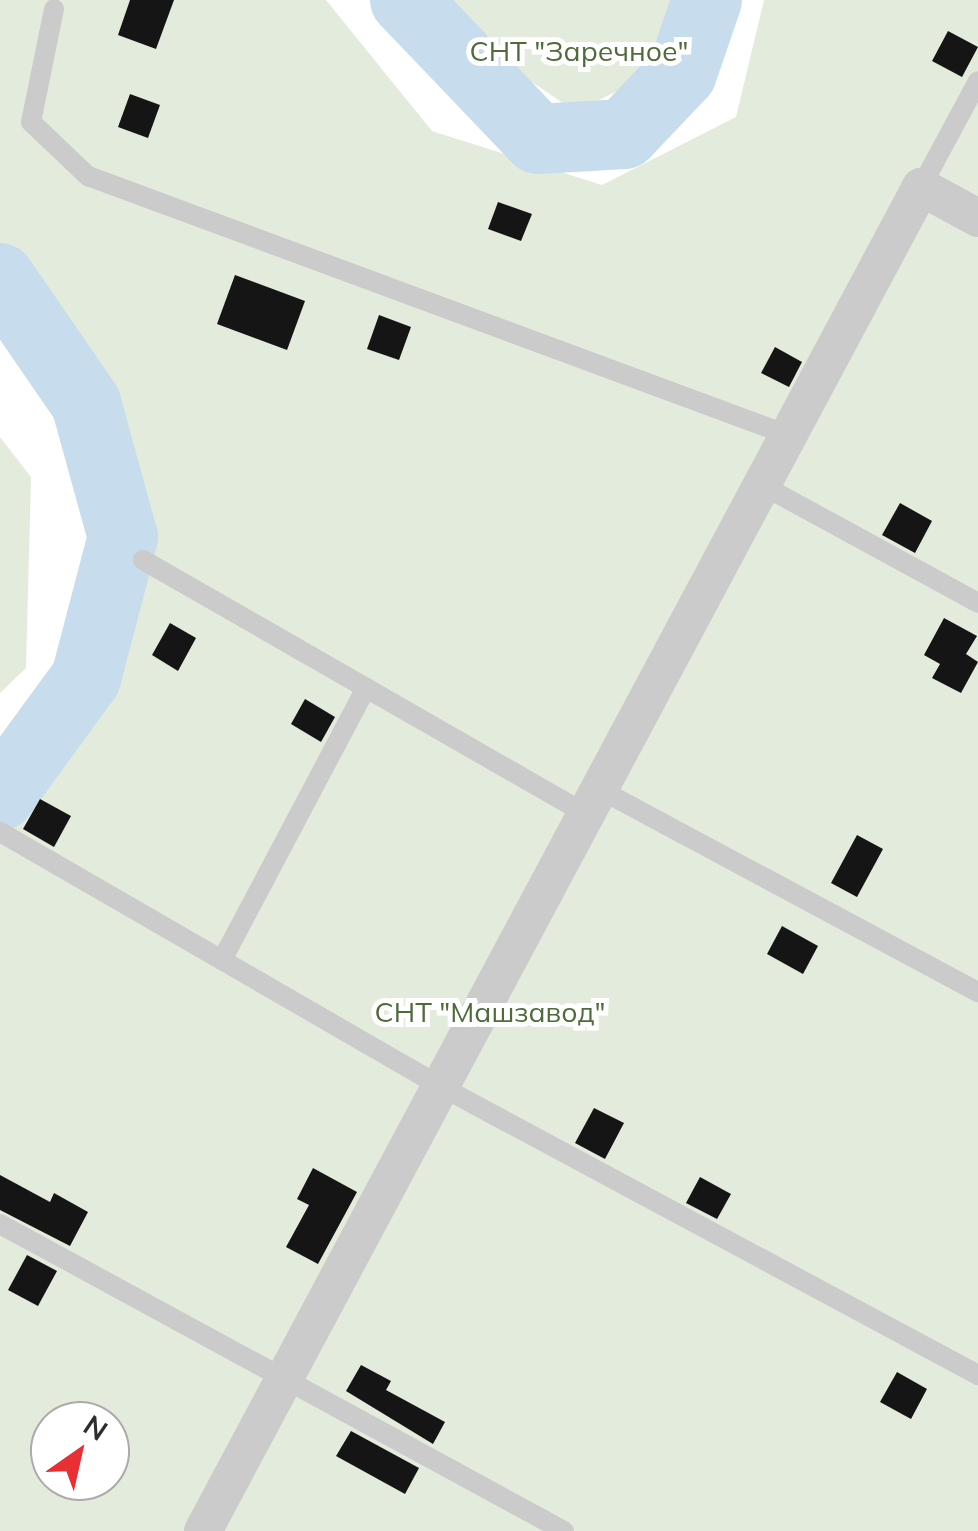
<!DOCTYPE html>
<html>
<head>
<meta charset="utf-8">
<style>
	body { margin:0 }
	#map { position:relative; width:978px; height:1531px; overflow:hidden; background:#fff; font-family:Mulish,sans-serif }
	div>[style] { position:absolute }
	.green>* { inset:0; background:#e3ecdc }
	.river>* { height:70px; margin:-35px; padding:0 35px; transform-origin:35px; border-radius:35px; background:#c7dcec }
	.building>* { inset:0; background:#151515 }
	.service>* { height:20px; margin:-10px; padding:0 10px; transform-origin:10px; border-radius:10px; background:#cbcbcb }
	.minor>* { height:38px; margin:-19px; padding:0 19px; transform-origin:19px; border-radius:19px; background:#cbcbcb }
	span { translate:-50% -50%; white-space:nowrap; text-align:center; line-height:1.15; -webkit-text-stroke:10px #fff; paint-order:stroke }
	.park-label { font-size:28px; color:#4f6a3b }
	.north { position:absolute; left:30px; top:1401px; width:100px; height:100px; box-sizing:border-box; background:#fff; border:2px solid #ababab; border-radius:50%; rotate:34deg; font-size:28px; font-weight:700; line-height:40px; text-align:center; color:#2e2e2e }
	.north::after { content:''; display:block; margin:auto; width:35px; height:45px; background:#e72f34; clip-path:polygon(50% 0,100% 100%,50% 72%,0 100%) }
</style>
</head>
<body>
<div id="map">
	<div class="green">
		<i style="clip-path:polygon(evenodd,0 0,326px 0,432px 131px,602px 185px,736px 117px,764px 0,978px 0,978px 1531px,0 1531px,0 810px,107px 696px,137px 582px,102px 390px,0 255px,0 0,50px 1421px,110px 1421px,110px 1481px,50px 1481px,50px 1421px)"></i>
		<i style="clip-path:polygon(448px 0,683px 0,660px 69px,576px 112px,467px 38px)"></i>
		<i style="clip-path:polygon(0 437px,31px 477px,26px 668px,0 693px)"></i>
	</div>
	<div class="river">
		<i style="left:405px;top:0;width:192px;rotate:46.3deg"></i>
		<i style="left:538px;top:139px;width:86px;rotate:-3.3deg"></i>
		<i style="left:624px;top:134px;width:84px;rotate:-46.4deg"></i>
		<i style="left:682px;top:73px;width:77px;rotate:-71.1deg"></i>
		<i style="left:0;top:278px;width:152px;rotate:55.5deg"></i>
		<i style="left:86px;top:403px;width:139px;rotate:74.6deg"></i>
		<i style="left:123px;top:537px;width:146px;rotate:104.7deg"></i>
		<i style="left:86px;top:678px;width:146px;rotate:126.1deg"></i>
	</div>
	<div class="building">
		<i style="clip-path:polygon(130px 0,174px 0,156px 49px,118px 35px)"></i>
		<i style="clip-path:polygon(948px 31px,978px 47px,962px 77px,932px 61px)"></i>
		<i style="clip-path:polygon(130px 94px,160px 105px,148px 138px,118px 127px)"></i>
		<i style="clip-path:polygon(498px 202px,532px 214px,521px 241px,488px 229px)"></i>
		<i style="clip-path:polygon(235px 275px,305px 301px,287px 350px,217px 324px)"></i>
		<i style="clip-path:polygon(379px 315px,411px 327px,399px 360px,367px 349px)"></i>
		<i style="clip-path:polygon(775px 347px,802px 362px,789px 387px,761px 373px)"></i>
		<i style="clip-path:polygon(900px 503px,932px 521px,915px 553px,882px 535px)"></i>
		<i style="clip-path:polygon(944px 618px,977px 636px,966px 654px,978px 662px,961px 693px,932px 678px,940px 664px,924px 655px)"></i>
		<i style="clip-path:polygon(170px 623px,196px 638px,178px 671px,152px 655px)"></i>
		<i style="clip-path:polygon(305px 699px,335px 717px,321px 742px,291px 724px)"></i>
		<i style="clip-path:polygon(40px 799px,71px 816px,54px 847px,23px 829px)"></i>
		<i style="clip-path:polygon(857px 835px,883px 849px,857px 897px,831px 883px)"></i>
		<i style="clip-path:polygon(782px 926px,818px 946px,803px 974px,767px 954px)"></i>
		<i style="clip-path:polygon(594px 1108px,624px 1123px,605px 1159px,575px 1143px)"></i>
		<i style="clip-path:polygon(313px 1168px,357px 1192px,318px 1264px,286px 1247px,309px 1205px,297px 1199px)"></i>
		<i style="clip-path:polygon(0 1175px,50px 1202px,54px 1193px,88px 1212px,70px 1246px,0 1210px)"></i>
		<i style="clip-path:polygon(700px 1177px,731px 1194px,717px 1219px,686px 1203px)"></i>
		<i style="clip-path:polygon(27px 1255px,57px 1271px,38px 1306px,8px 1290px)"></i>
		<i style="clip-path:polygon(361px 1365px,391px 1381px,386px 1390px,445px 1422px,433px 1444px,346px 1391px)"></i>
		<i style="clip-path:polygon(897px 1372px,927px 1389px,911px 1419px,880px 1402px)"></i>
		<i style="clip-path:polygon(351px 1431px,419px 1468px,405px 1494px,336px 1456px)"></i>
	</div>
	<div class="service">
		<i style="left:54px;top:9px;width:115px;rotate:101.5deg"></i>
		<i style="left:31px;top:122px;width:79px;rotate:43.5deg"></i>
		<i style="left:88px;top:176px;width:746px;rotate:20.3deg"></i>
		<i style="left:921px;top:187px;width:120px;rotate:-61.7deg"></i>
		<i style="left:762px;top:485px;width:246px;rotate:28.6deg"></i>
		<i style="left:143px;top:560px;width:511px;rotate:29.83deg"></i>
		<i style="left:599px;top:789px;width:430px;rotate:28.2deg"></i>
		<i style="left:0;top:832px;width:508px;rotate:30deg"></i>
		<i style="left:440px;top:1086px;width:611px;rotate:28.24deg"></i>
		<i style="left:222px;top:960px;width:308px;rotate:-62.1deg"></i>
		<i style="left:0;top:1224px;width:642px;rotate:28.56deg"></i>
	</div>
	<div class="minor">
		<i style="left:203px;top:1531px;width:1524px;rotate:-61.89deg"></i>
		<i style="left:921px;top:187px;width:65px;rotate:28.5deg"></i>
	</div>
	<div class="park-label">
		<span style="left:579px;top:51px">СНТ "Заречное"</span>
		<span style="left:490px;top:1012px">СНТ "Машзавод"</span>
	</div>
	<div class="north">N</div>
</div>
</body>
</html>
